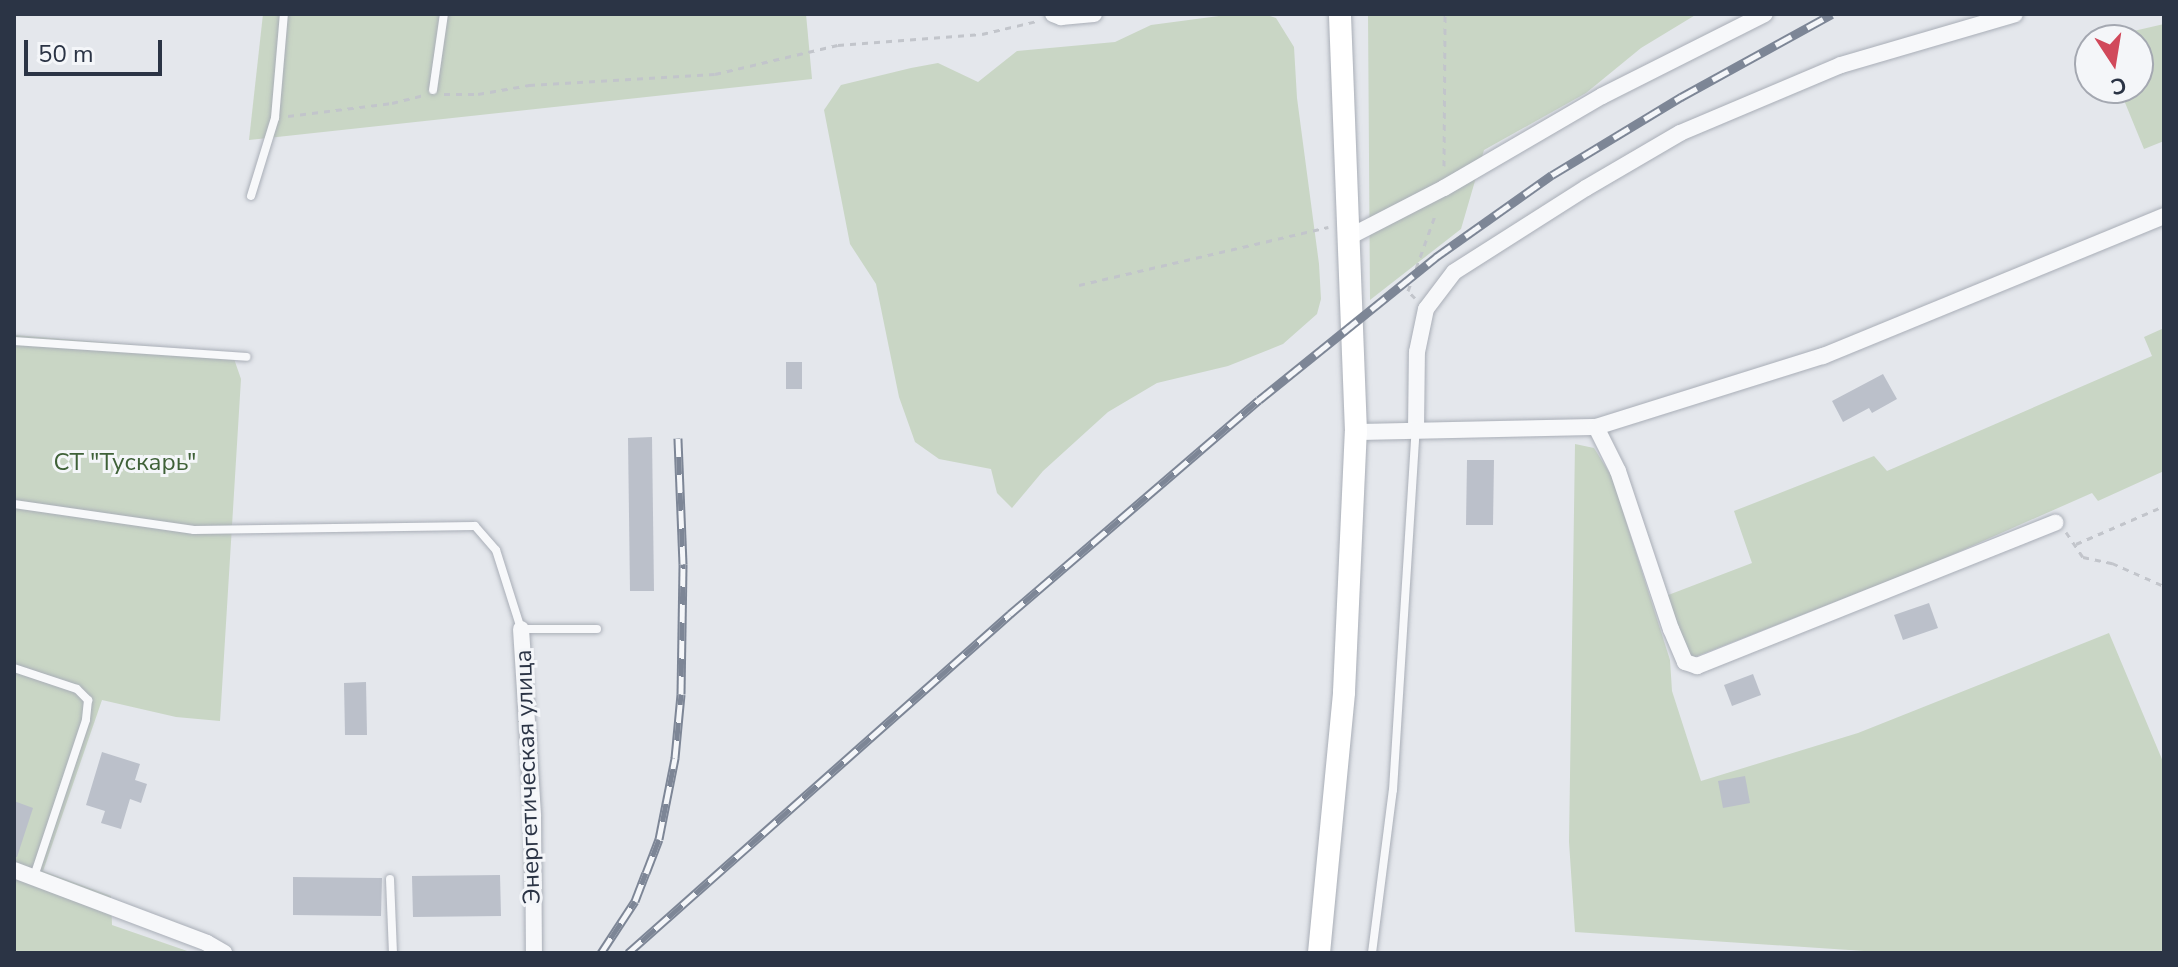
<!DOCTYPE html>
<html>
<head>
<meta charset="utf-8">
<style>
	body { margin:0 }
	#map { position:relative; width:2178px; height:967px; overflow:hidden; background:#e4e7ec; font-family:"Nunito Sans",sans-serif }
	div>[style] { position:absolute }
	.green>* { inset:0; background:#c9d6c5 }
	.building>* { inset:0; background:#bbc0ca }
	.path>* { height:3px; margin-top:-1.5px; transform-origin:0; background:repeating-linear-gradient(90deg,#c2c5cb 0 6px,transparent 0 12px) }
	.roads { filter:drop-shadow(0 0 2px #a9aeb7) drop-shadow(0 0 2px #a9aeb7) }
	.service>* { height:8px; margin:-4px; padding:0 4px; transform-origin:4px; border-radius:4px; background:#f7f8fa }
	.minor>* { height:16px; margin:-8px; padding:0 8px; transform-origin:8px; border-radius:8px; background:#f7f8fa }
	.secondary>* { height:22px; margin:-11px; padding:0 11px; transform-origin:11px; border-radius:11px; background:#fff }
	.rail>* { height:9px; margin-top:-4.5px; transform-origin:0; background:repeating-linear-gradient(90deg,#f4f6f9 0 18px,#7d8696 0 36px); box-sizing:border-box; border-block:2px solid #7d8696 }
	span { translate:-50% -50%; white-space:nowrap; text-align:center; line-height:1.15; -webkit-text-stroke:6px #f4f6f9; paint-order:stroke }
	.park-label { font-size:24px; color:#3f6138 }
	.street-label { font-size:24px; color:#2b3445 }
	.frame { position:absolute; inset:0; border:16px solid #2b3445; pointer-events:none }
	.north { position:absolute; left:2074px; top:24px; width:80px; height:80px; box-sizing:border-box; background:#f4f6f9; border:2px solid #a4a8b1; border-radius:50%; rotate:168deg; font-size:22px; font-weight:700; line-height:32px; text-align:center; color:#2b3445 }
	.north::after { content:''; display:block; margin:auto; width:28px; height:36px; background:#d1495b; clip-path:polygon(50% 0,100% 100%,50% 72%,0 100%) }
	.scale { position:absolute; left:24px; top:40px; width:138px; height:36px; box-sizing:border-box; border:4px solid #2b3445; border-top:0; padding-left:10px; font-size:24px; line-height:28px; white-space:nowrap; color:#2b3445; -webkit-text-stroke:6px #f4f6f9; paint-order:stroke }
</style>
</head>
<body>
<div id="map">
	<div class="green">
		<i style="clip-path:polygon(263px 14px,806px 14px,812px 79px,249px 140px)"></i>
		<i style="clip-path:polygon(1234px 14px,1264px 14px,1276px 18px,1294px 47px,1297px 98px,1319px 264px,1321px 299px,1317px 314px,1283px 344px,1228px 366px,1157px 383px,1108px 412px,1043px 471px,1012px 508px,997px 493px,991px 469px,939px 459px,915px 442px,899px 397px,876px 284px,850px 244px,824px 110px,841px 85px,911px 68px,938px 63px,978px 82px,1017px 51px,1115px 42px,1151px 25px)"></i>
		<i style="clip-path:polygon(1368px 14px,1697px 14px,1641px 48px,1586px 93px,1484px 150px,1461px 229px,1370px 300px)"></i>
		<i style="clip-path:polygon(2164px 24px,2164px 141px,2144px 149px,2119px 88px,2138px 88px,2138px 40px,2099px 39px)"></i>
		<i style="clip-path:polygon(2164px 328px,2164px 471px,2098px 501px,2092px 493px,1929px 565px,1692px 658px,1663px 597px,1752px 563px,1734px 511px,1874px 456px,1887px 471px,2152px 356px,2144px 337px)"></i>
		<i style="clip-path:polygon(14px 335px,232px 353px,241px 379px,220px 721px,176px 717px,102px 700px,43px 871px,111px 896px,112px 925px,193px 953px,14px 953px)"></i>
		<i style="clip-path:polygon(1575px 444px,1594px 448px,1612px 477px,1670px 660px,1672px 691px,1701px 781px,1858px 733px,2109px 633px,2164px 764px,2164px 953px,1894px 953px,1575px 932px,1569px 842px)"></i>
	</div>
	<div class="building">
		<i style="clip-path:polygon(786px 362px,802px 362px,802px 389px,786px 389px)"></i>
		<i style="clip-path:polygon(1883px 374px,1897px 399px,1872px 413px,1869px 408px,1843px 422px,1832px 401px)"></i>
		<i style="clip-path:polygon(652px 437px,654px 591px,630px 591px,628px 438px)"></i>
		<i style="clip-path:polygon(1467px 460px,1494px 460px,1493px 525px,1466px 525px)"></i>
		<i style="clip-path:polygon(1929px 603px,1938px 628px,1903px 640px,1894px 615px)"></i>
		<i style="clip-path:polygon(1753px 674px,1761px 695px,1732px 706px,1724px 685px)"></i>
		<i style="clip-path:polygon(366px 682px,367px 735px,345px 735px,344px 683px)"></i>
		<i style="clip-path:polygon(102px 752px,140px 764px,135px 780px,147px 784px,141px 803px,130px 799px,121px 829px,101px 823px,105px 811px,86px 805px)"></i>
		<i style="clip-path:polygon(1745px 776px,1750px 803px,1723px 808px,1718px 781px)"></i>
		<i style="clip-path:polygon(14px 801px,33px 808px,17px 857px,14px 857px)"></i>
		<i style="clip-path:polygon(500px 875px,501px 916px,413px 917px,412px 876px)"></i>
		<i style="clip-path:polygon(293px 877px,382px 878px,381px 916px,293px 915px)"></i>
	</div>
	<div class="path">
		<i style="left:444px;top:94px;width:34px"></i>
		<i style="left:478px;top:94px;width:52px;rotate:-10deg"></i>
		<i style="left:529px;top:85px;width:186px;rotate:-3.4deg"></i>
		<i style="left:715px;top:74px;width:126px;rotate:-13.3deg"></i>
		<i style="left:838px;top:45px;width:144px;rotate:-4.4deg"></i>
		<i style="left:982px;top:34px;width:57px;rotate:-13.3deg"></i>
		<i style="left:288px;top:116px;width:105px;rotate:-7.1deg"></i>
		<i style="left:392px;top:103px;width:32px;rotate:-14deg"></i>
		<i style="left:1444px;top:166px;width:152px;rotate:-89.6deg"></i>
		<i style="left:1079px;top:285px;width:256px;rotate:-13.1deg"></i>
		<i style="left:1415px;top:298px;width:10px;rotate:-135deg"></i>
		<i style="left:1408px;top:291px;width:83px;rotate:-70.3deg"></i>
		<i style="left:2066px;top:532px;width:30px;rotate:56deg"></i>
		<i style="left:2083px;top:557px;width:30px;rotate:12deg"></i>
		<i style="left:2112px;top:563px;width:57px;rotate:23.9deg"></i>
		<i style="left:2076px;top:544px;width:96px;rotate:-23.4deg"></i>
	</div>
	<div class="roads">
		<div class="service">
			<i style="left:433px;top:90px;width:77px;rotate:-81.8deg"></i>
			<i style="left:251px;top:196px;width:82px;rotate:-72.9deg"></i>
			<i style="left:275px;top:118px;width:104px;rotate:-85.1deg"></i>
			<i style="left:14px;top:341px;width:233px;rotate:3.9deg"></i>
			<i style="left:14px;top:504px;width:182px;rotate:8.2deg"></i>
			<i style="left:194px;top:530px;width:281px;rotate:-0.8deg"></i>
			<i style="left:475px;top:526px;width:32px;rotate:49deg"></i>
			<i style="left:496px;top:550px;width:83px;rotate:72.4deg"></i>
			<i style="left:521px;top:629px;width:76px"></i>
			<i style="left:14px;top:668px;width:66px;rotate:18.4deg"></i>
			<i style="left:77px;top:689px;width:16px;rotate:45deg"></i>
			<i style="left:88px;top:700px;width:20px;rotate:96deg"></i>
			<i style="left:86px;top:720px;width:164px;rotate:108.4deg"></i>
			<i style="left:390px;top:879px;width:74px;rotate:87.7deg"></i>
			<i style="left:1372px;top:953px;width:164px;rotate:-82.7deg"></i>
			<i style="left:1393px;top:790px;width:362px;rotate:-86.4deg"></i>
		</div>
		<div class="minor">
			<i style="left:1053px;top:14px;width:9px;rotate:21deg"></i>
			<i style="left:1061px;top:17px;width:33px;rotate:-5deg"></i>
			<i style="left:1347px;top:238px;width:109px;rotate:-27.3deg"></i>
			<i style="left:1444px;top:188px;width:183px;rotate:-30.2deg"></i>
			<i style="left:1602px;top:96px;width:182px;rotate:-26.7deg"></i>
			<i style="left:1596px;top:427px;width:49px;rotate:63.4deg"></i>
			<i style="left:1618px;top:471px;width:167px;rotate:71.5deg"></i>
			<i style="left:1671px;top:629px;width:36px;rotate:67deg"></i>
			<i style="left:1685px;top:662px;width:13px;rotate:18deg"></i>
			<i style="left:1697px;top:666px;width:386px;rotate:-21.8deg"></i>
			<i style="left:1416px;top:429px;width:77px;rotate:-89.3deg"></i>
			<i style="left:1417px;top:352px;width:44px;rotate:-78.2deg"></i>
			<i style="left:1426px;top:309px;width:46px;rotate:-52.9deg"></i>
			<i style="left:1454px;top:272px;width:156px;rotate:-32.5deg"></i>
			<i style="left:1586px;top:188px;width:109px;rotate:-30.3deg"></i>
			<i style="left:1680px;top:133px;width:175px;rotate:-22.9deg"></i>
			<i style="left:1841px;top:65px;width:181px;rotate:-16.3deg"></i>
			<i style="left:1356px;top:432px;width:240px;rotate:-1.2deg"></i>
			<i style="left:1596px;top:427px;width:238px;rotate:-17.4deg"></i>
			<i style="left:1823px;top:356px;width:369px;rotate:-22.3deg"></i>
			<i style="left:521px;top:629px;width:188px;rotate:86.3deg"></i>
			<i style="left:533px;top:817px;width:136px;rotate:89.6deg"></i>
			<i style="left:14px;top:870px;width:206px;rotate:20.7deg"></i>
			<i style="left:207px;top:943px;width:20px;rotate:30deg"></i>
		</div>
		<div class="secondary">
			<i style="left:1319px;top:953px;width:262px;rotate:-84.5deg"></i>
			<i style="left:1344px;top:692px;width:260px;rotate:-87.4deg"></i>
			<i style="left:1356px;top:432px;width:418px;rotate:-92.2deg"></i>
		</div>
	</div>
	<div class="rail">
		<i style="left:601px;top:953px;width:62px;rotate:-56.8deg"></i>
		<i style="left:635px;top:901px;width:30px;rotate:-69deg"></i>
		<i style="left:646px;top:873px;width:36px;rotate:-69deg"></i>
		<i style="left:659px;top:839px;width:83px;rotate:-78.8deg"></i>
		<i style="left:675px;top:758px;width:64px;rotate:-84.6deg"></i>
		<i style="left:681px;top:694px;width:130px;rotate:-89.1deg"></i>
		<i style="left:683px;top:564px;width:126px;rotate:-92.3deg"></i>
		<i style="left:628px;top:953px;width:511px;rotate:-41.59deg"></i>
		<i style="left:1010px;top:614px;width:328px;rotate:-40.7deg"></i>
		<i style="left:1259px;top:400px;width:228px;rotate:-38.9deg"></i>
		<i style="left:1436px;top:257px;width:142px;rotate:-35.3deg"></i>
		<i style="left:1552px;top:175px;width:151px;rotate:-31.2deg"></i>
		<i style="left:1681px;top:97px;width:172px;rotate:-28.8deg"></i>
	</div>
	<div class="park-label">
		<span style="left:125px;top:463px">СТ "Тускарь"</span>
	</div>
	<div class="street-label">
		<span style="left:528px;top:777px;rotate:-92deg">Энергетическая улица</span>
	</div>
	<div class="frame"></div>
	<div class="north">С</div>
	<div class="scale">50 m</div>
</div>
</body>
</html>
